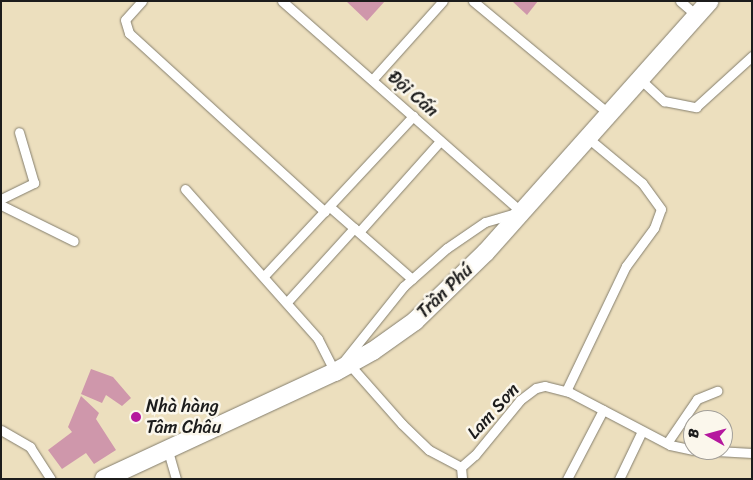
<!DOCTYPE html>
<html>
<head>
<meta charset="utf-8">
<style>
	body { margin:0 }
	#map { position:relative; width:753px; height:480px; overflow:hidden; background:#ecdfbe; font-family:Sriracha,sans-serif }
	div>[style] { position:absolute }
	.building>* { inset:0; background:#cf97ab }
	.roads { filter:drop-shadow(0 0 1px #847e6d) drop-shadow(0 0 1px #847e6d) }
	.street>* { height:9px; margin:-4.5px; padding:0 4.5px; transform-origin:4.5px; border-radius:4.5px; background:#fff }
	.highway>* { height:18px; margin:-9px; padding:0 9px; transform-origin:9px; border-radius:9px; background:#fff }
	.dots>* { width:14px; height:14px; translate:-50% -50%; box-sizing:border-box; border:2px solid #fbf7ec; border-radius:50% }
	span { translate:-50% -50%; white-space:nowrap; text-align:center; line-height:1.15; -webkit-text-stroke:5px #fbf7ec; paint-order:stroke }
	.street-label { font-size:18px; color:#1c1c1c }
	.poi-label { font-size:18px; color:#1c1c1c }
	.left { translate:0 -50%; text-align:left }
	.frame { position:absolute; inset:0; border:2px solid #1c1c1c; pointer-events:none }
	.north { position:absolute; left:683px; top:410px; width:50px; height:50px; box-sizing:border-box; background:#fbf7ec; border:1px solid #a29f99; border-radius:50%; rotate:277deg; font-size:14px; font-weight:700; line-height:20px; text-align:center; color:#1c1c1c }
	.north::after { content:''; display:block; margin:auto; width:18px; height:22px; background:#b5179e; clip-path:polygon(50% 0,100% 100%,50% 72%,0 100%) }
</style>
</head>
<body>
<div id="map">
	<div class="building">
		<i style="clip-path:polygon(346px 1px,385px 1px,367px 21px)"></i>
		<i style="clip-path:polygon(512px 1px,538px 1px,527px 15px)"></i>
		<i style="clip-path:polygon(91px 369px,113px 377px,131px 398px,122px 406px,106px 395px,102px 403px,81px 394px)"></i>
		<i style="clip-path:polygon(81px 396px,99px 413px,96px 419px,116px 450px,94px 464px,86px 453px,62px 469px,48px 450px,72px 432px,68px 427px)"></i>
	</div>
	<div class="roads">
		<div class="street">
			<i style="left:142px;top:1px;width:25px;rotate:132deg"></i>
			<i style="left:125px;top:20px;width:14px;rotate:73deg"></i>
			<i style="left:129px;top:33px;width:265px;rotate:42.4deg"></i>
			<i style="left:282px;top:1px;width:319px;rotate:41.4deg"></i>
			<i style="left:473px;top:1px;width:177px;rotate:39.7deg"></i>
			<i style="left:680px;top:1px;width:23px;rotate:41deg"></i>
			<i style="left:640px;top:79px;width:33px;rotate:43deg"></i>
			<i style="left:664px;top:101px;width:33px;rotate:11deg"></i>
			<i style="left:696px;top:107px;width:76px;rotate:-42.3deg"></i>
			<i style="left:372px;top:80px;width:106px;rotate:-48.1deg"></i>
			<i style="left:185px;top:189px;width:200px;rotate:48.4deg"></i>
			<i style="left:318px;top:339px;width:37px;rotate:63deg"></i>
			<i style="left:335px;top:372px;width:110px;rotate:-51.3deg"></i>
			<i style="left:404px;top:286px;width:57px;rotate:-41.5deg"></i>
			<i style="left:447px;top:248px;width:46px;rotate:-34.4deg"></i>
			<i style="left:485px;top:222px;width:32px;rotate:-16deg"></i>
			<i style="left:1px;top:199px;width:37px;rotate:-26deg"></i>
			<i style="left:34px;top:183px;width:53px;rotate:-106.4deg"></i>
			<i style="left:1px;top:205px;width:81px;rotate:26.3deg"></i>
			<i style="left:330px;top:207px;width:109px;rotate:41.3deg"></i>
			<i style="left:359px;top:232px;width:122px;rotate:-48.3deg"></i>
			<i style="left:264px;top:276px;width:219px;rotate:-47deg"></i>
			<i style="left:287px;top:302px;width:100px;rotate:-47.8deg"></i>
			<i style="left:349px;top:364px;width:80px;rotate:48.5deg"></i>
			<i style="left:402px;top:424px;width:37px;rotate:44deg"></i>
			<i style="left:429px;top:450px;width:36px;rotate:28deg"></i>
			<i style="left:461px;top:467px;width:18px;rotate:-41deg"></i>
			<i style="left:475px;top:455px;width:71px;rotate:-50.7deg"></i>
			<i style="left:520px;top:400px;width:20px;rotate:-37deg"></i>
			<i style="left:536px;top:388px;width:9px;rotate:-13deg"></i>
			<i style="left:545px;top:386px;width:25px;rotate:14deg"></i>
			<i style="left:569px;top:392px;width:114px;rotate:27.7deg"></i>
			<i style="left:670px;top:445px;width:24px;rotate:12deg"></i>
			<i style="left:566px;top:391px;width:139px;rotate:-64.4deg"></i>
			<i style="left:626px;top:266px;width:47px;rotate:-53.6deg"></i>
			<i style="left:654px;top:228px;width:20px;rotate:-70deg"></i>
			<i style="left:661px;top:209px;width:32px;rotate:-126deg"></i>
			<i style="left:642px;top:183px;width:70px;rotate:-140.2deg"></i>
			<i style="left:1px;top:430px;width:34px;rotate:30deg"></i>
			<i style="left:30px;top:447px;width:38px;rotate:57deg"></i>
			<i style="left:667px;top:443px;width:53px;rotate:-55.7deg"></i>
			<i style="left:697px;top:399px;width:22px;rotate:-22deg"></i>
			<i style="left:699px;top:450px;width:53px;rotate:3.2deg"></i>
			<i style="left:168px;top:451px;width:29px;rotate:74deg"></i>
			<i style="left:461px;top:467px;width:12px;rotate:85deg"></i>
			<i style="left:567px;top:479px;width:78px;rotate:-62.4deg"></i>
			<i style="left:619px;top:479px;width:53px;rotate:-64.4deg"></i>
		</div>
		<div class="highway">
			<i style="left:104px;top:479px;width:255px;rotate:-24.9deg"></i>
			<i style="left:335px;top:372px;width:43px;rotate:-28.9deg"></i>
			<i style="left:373px;top:351px;width:52px;rotate:-35.5deg"></i>
			<i style="left:415px;top:321px;width:99px;rotate:-44.2deg"></i>
			<i style="left:486px;top:252px;width:336px;rotate:-48.3deg"></i>
		</div>
	</div>
	<div class="dots">
		<i style="left:136px;top:417px;background:#b5179e"></i>
	</div>
	<div class="street-label">
		<span style="left:413px;top:94px;rotate:41deg">Đội Cấn</span>
		<span style="left:445px;top:291px;rotate:-44deg">Trần Phú</span>
		<span style="left:493px;top:411px;rotate:-48deg">Lam Sơn</span>
	</div>
	<div class="poi-label">
		<span class="left" style="left:146px;top:417px">Nhà hàng<br>Tâm Châu</span>
	</div>
	<div class="frame"></div>
	<div class="north">B</div>
</div>
</body>
</html>
